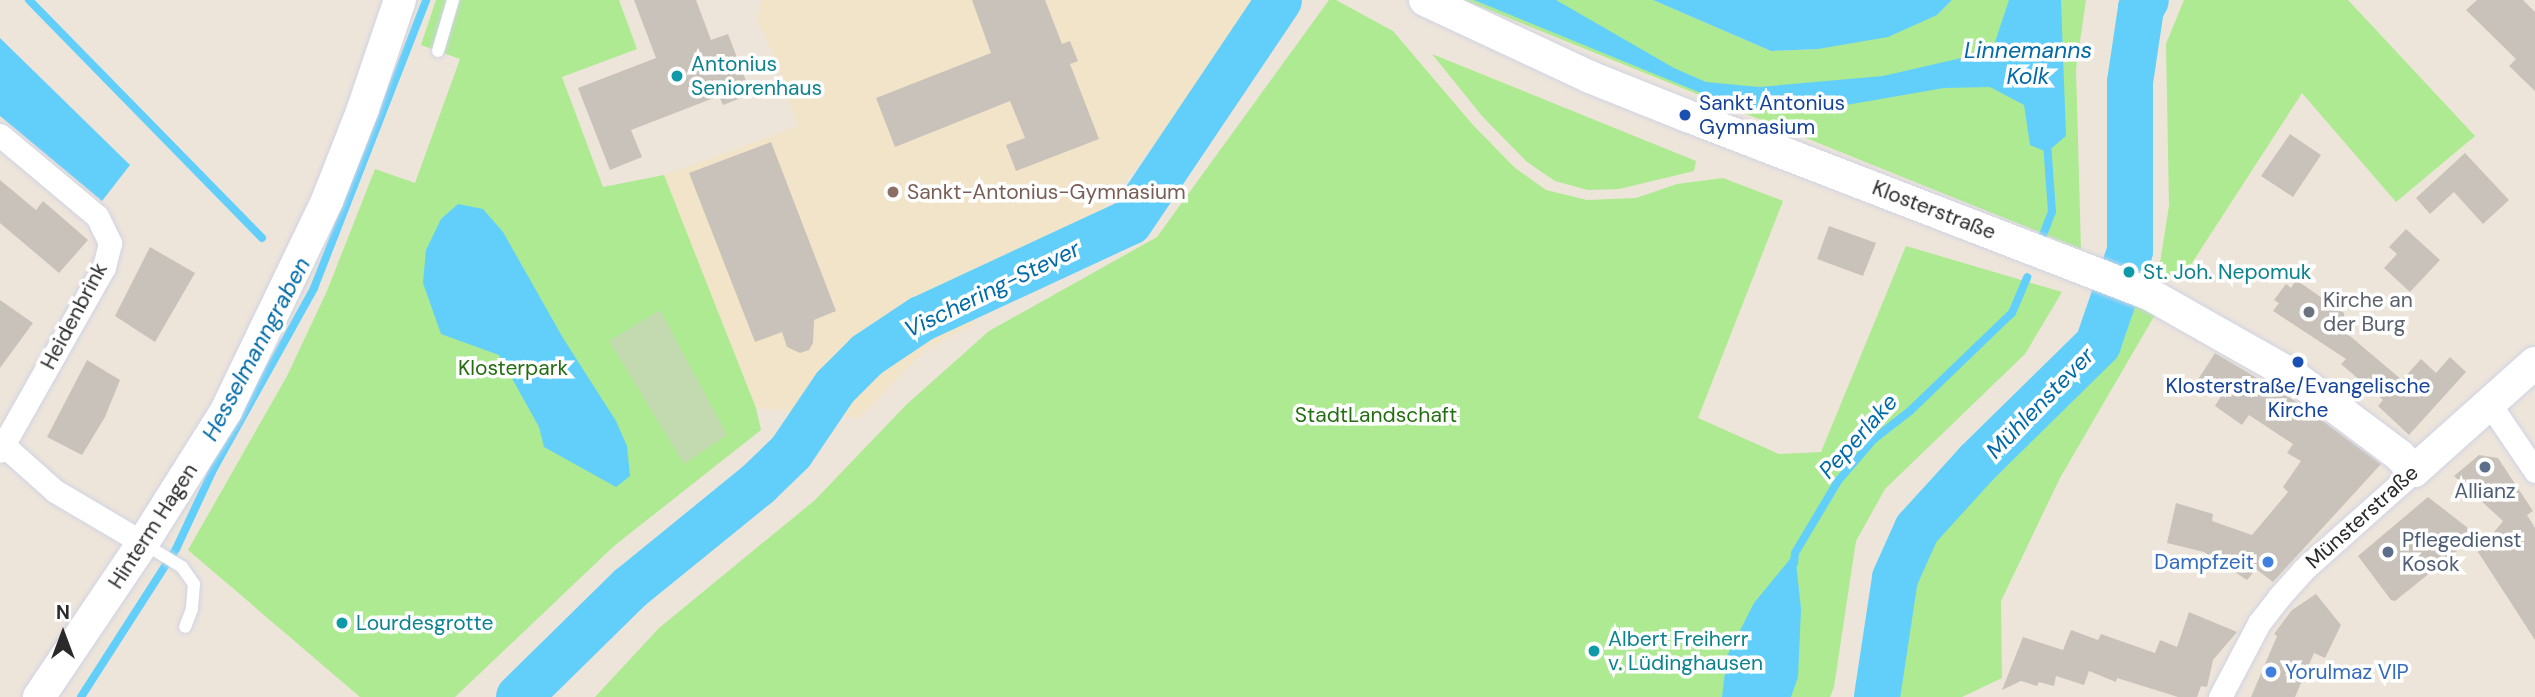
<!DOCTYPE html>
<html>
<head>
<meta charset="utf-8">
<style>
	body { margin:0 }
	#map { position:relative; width:2535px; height:697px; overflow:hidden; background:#eee5da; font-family:"DM Sans",sans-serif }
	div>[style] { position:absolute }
	.education>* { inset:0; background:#f1e4c8 }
	.green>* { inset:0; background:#adea91 }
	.cemetery>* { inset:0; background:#c3d9af }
	.water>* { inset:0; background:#62cffb }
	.stream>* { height:8px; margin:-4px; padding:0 4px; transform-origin:4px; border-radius:4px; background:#62cffb }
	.river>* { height:46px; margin:-23px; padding:0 23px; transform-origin:23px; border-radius:23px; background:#62cffb }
	.building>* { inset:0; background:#c9c2ba }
	.roads { filter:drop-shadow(0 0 2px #cfd3e4) drop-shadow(0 0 2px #cfd3e4) }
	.lane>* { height:12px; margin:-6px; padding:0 6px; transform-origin:6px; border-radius:6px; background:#fff }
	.street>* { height:23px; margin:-11.5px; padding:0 11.5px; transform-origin:11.5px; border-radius:11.5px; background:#fff }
	.secondary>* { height:32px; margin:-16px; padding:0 16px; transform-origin:16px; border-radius:16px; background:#fff }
	.dots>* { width:19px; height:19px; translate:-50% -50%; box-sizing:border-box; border:4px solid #fff; border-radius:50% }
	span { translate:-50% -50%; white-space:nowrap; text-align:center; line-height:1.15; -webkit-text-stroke:7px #fff; paint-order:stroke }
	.culture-label { font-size:21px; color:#0d838f }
	.left { translate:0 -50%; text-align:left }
	.transit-label { font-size:21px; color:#164399 }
	.education-label { font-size:21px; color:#785e54 }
	.street-label { font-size:21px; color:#2a2a2a }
	.worship-label { font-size:21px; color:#5b616d }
	.park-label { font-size:21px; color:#246e12 }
	.service-label { font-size:21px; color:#4e5e75 }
	.shop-label { font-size:21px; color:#366cbe }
	.right { translate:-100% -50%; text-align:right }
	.water-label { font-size:23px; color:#006ba8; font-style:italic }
	.north { position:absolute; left:28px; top:599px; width:70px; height:70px; -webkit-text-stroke:5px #fff; paint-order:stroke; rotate:0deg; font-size:19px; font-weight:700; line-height:28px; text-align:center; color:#2a2a2a }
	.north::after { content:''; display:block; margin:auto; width:24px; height:32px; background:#2a2a2a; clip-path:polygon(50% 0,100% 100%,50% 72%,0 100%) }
</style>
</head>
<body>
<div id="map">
	<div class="education">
		<i style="clip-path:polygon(762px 0,1252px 0,1194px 95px,1101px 210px,961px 291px,975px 324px,925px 350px,860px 418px,756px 408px,664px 175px,797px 127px,780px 71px,757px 19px)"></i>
	</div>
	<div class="green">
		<i style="clip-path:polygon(436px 0,619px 0,637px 49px,562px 77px,603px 187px,664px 175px,756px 408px,761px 430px,614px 546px,455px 697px,360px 697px,188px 550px,287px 376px,327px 291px,375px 169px,415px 183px,460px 59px,421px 45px)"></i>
		<i style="clip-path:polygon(1329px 0,1336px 0,1393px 31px,1473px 125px,1514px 167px,1546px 190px,1587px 200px,1636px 198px,1677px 184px,1723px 178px,1783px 201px,1698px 418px,1779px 454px,1821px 452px,1906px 246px,2062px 292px,2025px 354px,1885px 489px,1856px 541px,1834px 687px,1830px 697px,595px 697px,659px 628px,815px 500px,906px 405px,989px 331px,1157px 237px)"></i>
		<i style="clip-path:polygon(1464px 0,1653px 0,1771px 51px,1818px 49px,1937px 15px,1952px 0,2086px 0,2076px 69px,2081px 249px)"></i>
		<i style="clip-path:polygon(2184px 0,2348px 0,2475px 136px,2396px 202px,2302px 93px,2179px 283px,2159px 269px,2169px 206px,2166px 44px)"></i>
		<i style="clip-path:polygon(1432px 54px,1696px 161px,1694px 171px,1619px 189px,1588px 190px,1555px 181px,1527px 162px,1482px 116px)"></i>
		<i style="clip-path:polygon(2133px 302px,2156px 313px,2060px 478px,2001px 601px,2002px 678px,1962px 697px,1891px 697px,1905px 590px,1932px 534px,2112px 350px)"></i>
	</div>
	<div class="cemetery">
		<i style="clip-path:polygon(660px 310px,727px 435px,684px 464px,609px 341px)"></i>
	</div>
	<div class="water">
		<i style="clip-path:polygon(1474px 0,1556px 0,1674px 68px,1706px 82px,1759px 87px,1883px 76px,1992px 51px,2009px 0,2061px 0,2066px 136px,2047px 152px,2030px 145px,2024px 105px,1990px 87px,1944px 88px,1823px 109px,1740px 109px)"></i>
		<i style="clip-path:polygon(1653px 0,1952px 0,1937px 15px,1888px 37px,1818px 49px,1771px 51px)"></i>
		<i style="clip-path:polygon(0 38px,130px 165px,102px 201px,0 116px)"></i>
		<i style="clip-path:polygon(458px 204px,483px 209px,503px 232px,563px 338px,616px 421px,627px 446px,630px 476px,616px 487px,544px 447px,539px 427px,499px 355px,441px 334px,423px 283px,426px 250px,441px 219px)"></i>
		<i style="clip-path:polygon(1795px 553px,1801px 609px,1798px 677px,1791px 697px,1722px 697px,1727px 656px,1754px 603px)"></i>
	</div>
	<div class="stream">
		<i style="left:29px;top:0;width:333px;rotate:45.6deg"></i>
		<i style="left:2043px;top:235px;width:25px;rotate:-69deg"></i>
		<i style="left:2052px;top:212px;width:69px;rotate:-94.1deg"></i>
		<i style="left:1794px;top:563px;width:10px;rotate:-84deg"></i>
		<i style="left:1795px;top:553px;width:84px;rotate:-59.2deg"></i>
		<i style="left:1838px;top:481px;width:55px;rotate:-49.4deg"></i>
		<i style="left:1874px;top:439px;width:46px;rotate:-37.9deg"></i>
		<i style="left:1910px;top:411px;width:141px;rotate:-43.9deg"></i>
		<i style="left:2012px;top:313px;width:39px;rotate:-67deg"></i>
		<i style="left:81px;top:697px;width:176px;rotate:-57.3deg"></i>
		<i style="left:176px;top:549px;width:89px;rotate:-64.9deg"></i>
		<i style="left:214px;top:468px;width:206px;rotate:-60.9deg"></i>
		<i style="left:314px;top:288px;width:309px;rotate:-68.7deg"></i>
	</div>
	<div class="river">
		<i style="left:519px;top:697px;width:156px;rotate:-44.5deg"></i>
		<i style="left:630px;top:588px;width:165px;rotate:-39.1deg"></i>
		<i style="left:758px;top:484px;width:46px;rotate:-44.1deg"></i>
		<i style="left:791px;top:452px;width:78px;rotate:-55.9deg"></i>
		<i style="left:835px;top:387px;width:45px;rotate:-45deg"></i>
		<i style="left:867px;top:355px;width:65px;rotate:-33.7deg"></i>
		<i style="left:921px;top:319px;width:230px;rotate:-24.9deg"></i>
		<i style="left:1130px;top:222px;width:267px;rotate:-56.1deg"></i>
		<i style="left:1877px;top:697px;width:120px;rotate:-81.4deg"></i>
		<i style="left:1895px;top:578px;width:54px;rotate:-65.8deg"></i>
		<i style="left:1917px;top:529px;width:89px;rotate:-47.7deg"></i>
		<i style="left:1977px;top:463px;width:170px;rotate:-44.5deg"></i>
		<i style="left:2098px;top:344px;width:98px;rotate:-71deg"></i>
		<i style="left:2130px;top:251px;width:169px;rotate:-90deg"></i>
		<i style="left:2130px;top:82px;width:75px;rotate:-81.5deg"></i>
		<i style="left:2141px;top:8px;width:9px;rotate:-58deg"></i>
	</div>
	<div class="building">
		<i style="clip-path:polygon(634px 0,696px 0,711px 40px,728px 34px,751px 94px,723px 105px,719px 96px,631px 130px,642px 157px,610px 170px,578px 88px,656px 58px)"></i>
		<i style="clip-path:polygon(972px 0,1045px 0,1062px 44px,1070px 41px,1078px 61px,1070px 64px,1099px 139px,1016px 171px,1006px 145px,1025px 138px,1010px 101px,895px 147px,876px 98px,991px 53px)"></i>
		<i style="clip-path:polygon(2477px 0,2523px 0,2535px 12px,2535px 91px,2509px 66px,2516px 59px,2466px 10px)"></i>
		<i style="clip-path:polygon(2290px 134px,2321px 155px,2293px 197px,2261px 176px)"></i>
		<i style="clip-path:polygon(771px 142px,836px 311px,814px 320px,813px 343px,809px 350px,800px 353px,787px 347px,782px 332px,755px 342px,689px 173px)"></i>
		<i style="clip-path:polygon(2465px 153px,2509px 200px,2483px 224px,2454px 192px,2430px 214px,2416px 198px)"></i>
		<i style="clip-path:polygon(0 180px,36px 210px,43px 201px,88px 240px,59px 273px,0 223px)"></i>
		<i style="clip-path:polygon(1829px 226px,1876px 243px,1863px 276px,1817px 259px)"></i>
		<i style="clip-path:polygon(2406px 229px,2440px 260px,2410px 292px,2384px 268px,2397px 254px,2389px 247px)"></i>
		<i style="clip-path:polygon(150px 247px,195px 273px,155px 342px,115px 316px)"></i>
		<i style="clip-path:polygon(2296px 280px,2344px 313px,2344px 331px,2402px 380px,2421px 359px,2436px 373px,2450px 357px,2466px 372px,2409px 435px,2378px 406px,2383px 400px,2341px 364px,2346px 359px,2273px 311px,2279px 303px,2274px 300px,2286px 284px,2291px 288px)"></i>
		<i style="clip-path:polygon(0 300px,33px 323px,0 368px)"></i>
		<i style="clip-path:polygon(2215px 353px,2297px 402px,2381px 464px,2273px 582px,2256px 569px,2247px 580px,2204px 552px,2167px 543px,2176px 503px,2213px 514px,2212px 521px,2252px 535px,2288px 492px,2283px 487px,2301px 461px,2287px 453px,2293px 444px,2249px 415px,2242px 425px,2215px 406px,2221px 396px,2197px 381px)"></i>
		<i style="clip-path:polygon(87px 360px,120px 380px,105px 417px,82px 455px,47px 437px)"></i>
		<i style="clip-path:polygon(2479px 455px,2498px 458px,2533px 511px,2527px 515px,2535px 528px,2535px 640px,2478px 552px,2503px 521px,2454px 476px)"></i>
		<i style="clip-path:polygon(2428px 497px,2477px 535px,2395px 601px,2391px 600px,2358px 556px)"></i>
		<i style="clip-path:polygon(2316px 594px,2341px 625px,2325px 658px,2314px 653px,2295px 697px,2251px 697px,2277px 636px,2274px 634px,2292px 610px)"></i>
		<i style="clip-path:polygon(2189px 612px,2237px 632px,2213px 660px,2207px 687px,2201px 686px,2197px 697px,2178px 697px,2117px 678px,2116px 682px,2089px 671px,2084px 685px,2056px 676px,2054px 686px,2039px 682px,2037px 686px,2021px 681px,2002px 690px,2023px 637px,2063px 650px,2071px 630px,2098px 640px,2101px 634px,2155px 653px,2160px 640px,2177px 647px)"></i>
	</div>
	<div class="roads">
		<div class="lane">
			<i style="left:438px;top:51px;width:53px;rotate:-73.6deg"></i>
			<i style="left:143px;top:543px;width:46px;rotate:31.6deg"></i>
			<i style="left:182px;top:567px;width:21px;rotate:55deg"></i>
			<i style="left:194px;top:584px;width:25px;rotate:95deg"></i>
			<i style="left:192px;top:609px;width:19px;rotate:111deg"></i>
		</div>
		<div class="street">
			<i style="left:0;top:135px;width:126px;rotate:39.9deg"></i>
			<i style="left:97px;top:216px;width:30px;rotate:64deg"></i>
			<i style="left:110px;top:243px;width:25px;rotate:104deg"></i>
			<i style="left:104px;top:267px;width:211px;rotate:119.5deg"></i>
			<i style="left:2489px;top:403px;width:82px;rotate:55.9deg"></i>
			<i style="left:0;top:442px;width:74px;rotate:41.7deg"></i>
			<i style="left:55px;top:491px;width:102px;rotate:30.6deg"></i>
			<i style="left:2220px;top:697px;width:84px;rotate:-62.2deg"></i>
			<i style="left:2259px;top:623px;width:33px;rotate:-52deg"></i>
			<i style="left:2279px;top:597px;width:36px;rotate:-48deg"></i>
			<i style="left:2303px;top:570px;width:149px;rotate:-41.7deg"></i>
		</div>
		<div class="secondary">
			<i style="left:1425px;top:0;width:182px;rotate:25deg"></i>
			<i style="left:1590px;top:77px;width:102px;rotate:21.8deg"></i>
			<i style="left:1685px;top:115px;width:497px;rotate:21.1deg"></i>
			<i style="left:2149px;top:294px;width:164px;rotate:29.5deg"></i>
			<i style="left:2292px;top:375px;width:134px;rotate:36.8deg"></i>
			<i style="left:2399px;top:455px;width:22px;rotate:47deg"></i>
			<i style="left:2414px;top:471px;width:162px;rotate:-41.8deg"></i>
			<i style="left:39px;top:697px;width:186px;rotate:-56deg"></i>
			<i style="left:143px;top:543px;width:156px;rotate:-57.8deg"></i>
			<i style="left:226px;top:411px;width:233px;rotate:-64.3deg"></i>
			<i style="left:327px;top:201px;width:99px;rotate:-68.6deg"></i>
			<i style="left:363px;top:109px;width:115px;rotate:-71.3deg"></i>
		</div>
	</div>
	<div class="dots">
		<i style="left:677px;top:76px;background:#0f9aa8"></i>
		<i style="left:1685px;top:115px;background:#1a4fb4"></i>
		<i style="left:893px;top:192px;background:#8d6e63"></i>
		<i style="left:2129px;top:272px;background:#0f9aa8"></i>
		<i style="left:2309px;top:312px;background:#6b7280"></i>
		<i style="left:2298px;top:362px;background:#1a4fb4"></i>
		<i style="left:2485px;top:467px;background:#5c6f8a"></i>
		<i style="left:2388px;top:552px;background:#5c6f8a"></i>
		<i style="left:2268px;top:562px;background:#3f7fe0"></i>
		<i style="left:342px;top:623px;background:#0f9aa8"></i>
		<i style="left:1594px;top:651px;background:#0f9aa8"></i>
		<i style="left:2271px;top:672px;background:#3f7fe0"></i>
	</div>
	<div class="culture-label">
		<span class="left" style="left:691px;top:76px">Antonius<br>Seniorenhaus</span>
		<span class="left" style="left:2143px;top:272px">St. Joh. Nepomuk</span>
		<span class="left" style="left:356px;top:623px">Lourdesgrotte</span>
		<span class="left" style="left:1608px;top:651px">Albert Freiherr<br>v. Lüdinghausen</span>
	</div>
	<div class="transit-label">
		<span class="left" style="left:1699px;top:115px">Sankt Antonius<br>Gymnasium</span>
		<span style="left:2298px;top:398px">Klosterstraße/Evangelische<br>Kirche</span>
	</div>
	<div class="education-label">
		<span class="left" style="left:907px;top:192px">Sankt-Antonius-Gymnasium</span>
	</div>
	<div class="street-label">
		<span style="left:1934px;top:210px;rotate:21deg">Klosterstraße</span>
		<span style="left:74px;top:316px;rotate:-62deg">Heidenbrink</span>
		<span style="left:2362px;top:517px;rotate:-42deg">Münsterstraße</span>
		<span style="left:153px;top:526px;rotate:-57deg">Hinterm Hagen</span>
	</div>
	<div class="worship-label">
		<span class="left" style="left:2323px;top:312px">Kirche an<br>der Burg</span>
	</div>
	<div class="park-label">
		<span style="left:513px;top:368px">Klosterpark</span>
		<span style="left:1376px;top:415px">StadtLandschaft</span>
	</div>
	<div class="service-label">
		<span style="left:2485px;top:491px">Allianz</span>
		<span class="left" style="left:2402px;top:552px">Pflegedienst<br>Kosok</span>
	</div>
	<div class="shop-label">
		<span class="right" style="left:2254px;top:562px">Dampfzeit</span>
		<span class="left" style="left:2285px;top:672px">Yorulmaz VIP</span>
	</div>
	<div class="water-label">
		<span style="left:2028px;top:63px">Linnemanns<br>Kolk</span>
		<span style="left:992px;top:289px;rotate:-26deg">Vischering-Stever</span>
		<span style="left:256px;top:349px;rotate:-62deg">Hesselmanngraben</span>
		<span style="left:2040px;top:403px;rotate:-46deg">Mühlenstever</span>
		<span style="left:1858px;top:436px;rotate:-48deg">Peperlake</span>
	</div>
	<div class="north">N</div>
</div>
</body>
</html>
